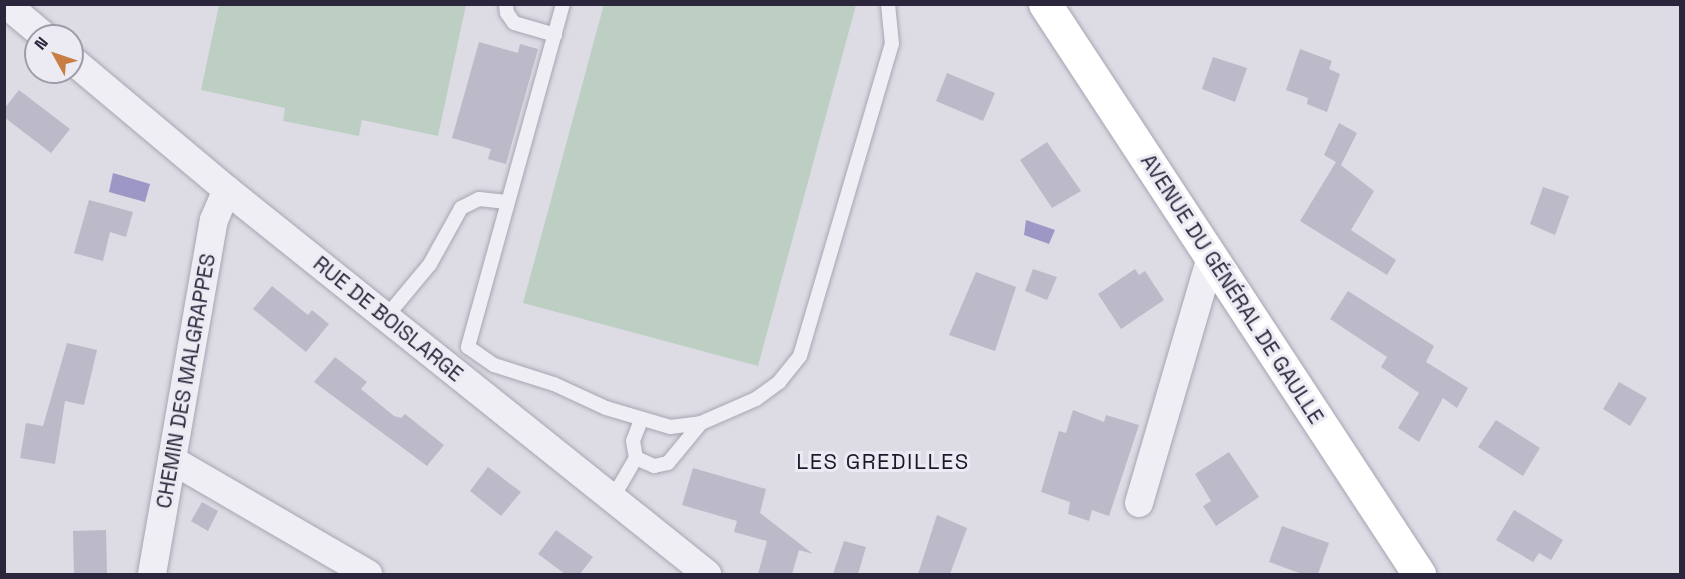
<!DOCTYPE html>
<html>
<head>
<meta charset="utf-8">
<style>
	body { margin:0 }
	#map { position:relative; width:1685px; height:579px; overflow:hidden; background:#dddce5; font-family:"Space Grotesk",sans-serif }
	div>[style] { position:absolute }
	.green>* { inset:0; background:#bdcfc3 }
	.water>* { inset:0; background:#9c97c4 }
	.building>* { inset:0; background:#bcb9c8 }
	.roads { filter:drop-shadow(0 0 2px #a8a5b2) drop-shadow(0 0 2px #a8a5b2) }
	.service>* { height:14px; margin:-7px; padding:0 7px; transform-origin:7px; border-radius:7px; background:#efeef4 }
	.minor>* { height:28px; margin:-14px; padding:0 14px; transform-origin:14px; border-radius:14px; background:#efeef4 }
	.secondary>* { height:33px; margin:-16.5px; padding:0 16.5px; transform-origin:16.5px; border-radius:16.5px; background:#fff }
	span { translate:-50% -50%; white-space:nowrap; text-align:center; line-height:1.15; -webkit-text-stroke:6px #ecebf3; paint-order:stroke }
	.street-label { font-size:21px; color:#2b263b }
	.neighbourhood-label { font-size:22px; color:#1d192b; letter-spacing:1.5px }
	.frame { position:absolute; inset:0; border:6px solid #2b263b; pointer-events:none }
	.north { position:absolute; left:24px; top:24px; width:60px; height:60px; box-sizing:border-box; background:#ecebf3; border:2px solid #9f9ca9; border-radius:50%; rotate:310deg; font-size:16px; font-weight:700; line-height:24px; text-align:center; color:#2b263b }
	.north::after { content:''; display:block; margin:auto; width:21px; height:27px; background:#c77d44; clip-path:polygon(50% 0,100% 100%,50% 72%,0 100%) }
</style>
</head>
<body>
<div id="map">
	<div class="green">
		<i style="clip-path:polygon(604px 4px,856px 5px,758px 366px,523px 303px)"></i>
		<i style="clip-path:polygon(219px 5px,466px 5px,438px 136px,362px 120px,359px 136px,283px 121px,285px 108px,201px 90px)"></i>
	</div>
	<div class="water">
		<i style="clip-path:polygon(113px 173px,150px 184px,145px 202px,109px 192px)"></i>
		<i style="clip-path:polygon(1026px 220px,1055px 230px,1049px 244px,1024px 235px)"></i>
	</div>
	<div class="building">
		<i style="clip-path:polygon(479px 42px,518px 53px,520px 44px,538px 49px,506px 164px,488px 159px,491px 149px,452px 138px)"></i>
		<i style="clip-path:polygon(1300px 49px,1332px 61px,1329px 69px,1340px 74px,1327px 112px,1307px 104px,1308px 98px,1286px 90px)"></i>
		<i style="clip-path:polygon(1213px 57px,1247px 68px,1235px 102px,1202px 89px)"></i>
		<i style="clip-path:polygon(947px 73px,995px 93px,983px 121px,936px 101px)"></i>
		<i style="clip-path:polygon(19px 90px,70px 129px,51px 153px,4px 117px,4px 109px)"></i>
		<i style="clip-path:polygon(1339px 123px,1357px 133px,1341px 165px,1337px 162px,1374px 191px,1351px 230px,1396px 260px,1387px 275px,1300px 221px,1336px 162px,1324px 155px)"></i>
		<i style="clip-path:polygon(1047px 142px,1081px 191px,1052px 208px,1020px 160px)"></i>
		<i style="clip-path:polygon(1543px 187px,1569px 196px,1555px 235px,1530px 224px)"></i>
		<i style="clip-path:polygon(89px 200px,133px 212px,126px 237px,110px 232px,103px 261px,74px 253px)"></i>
		<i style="clip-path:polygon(1033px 269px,1057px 277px,1047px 300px,1025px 291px)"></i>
		<i style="clip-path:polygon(1135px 269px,1139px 275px,1145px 271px,1164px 300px,1121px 329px,1098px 294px)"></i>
		<i style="clip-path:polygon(976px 272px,1016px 287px,995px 351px,949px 335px)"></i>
		<i style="clip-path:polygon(272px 286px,308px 315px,312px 310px,329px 324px,306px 352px,253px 309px)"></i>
		<i style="clip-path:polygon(1348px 291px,1434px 346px,1426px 362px,1468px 388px,1457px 408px,1443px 398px,1419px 442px,1398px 428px,1419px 393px,1381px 367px,1387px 357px,1330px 319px)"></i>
		<i style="clip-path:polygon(67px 343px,97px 350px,84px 405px,65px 401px,55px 464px,20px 458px,26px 423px,43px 426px)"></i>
		<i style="clip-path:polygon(335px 357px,367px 382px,361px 389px,394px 416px,401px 418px,405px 414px,444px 445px,427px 466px,314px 382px)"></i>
		<i style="clip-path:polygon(1619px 382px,1647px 398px,1630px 426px,1603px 409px)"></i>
		<i style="clip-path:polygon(1073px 410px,1104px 422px,1106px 415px,1139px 425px,1109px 516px,1092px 510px,1089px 521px,1068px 514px,1070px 502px,1041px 492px,1059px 431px,1066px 433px)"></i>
		<i style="clip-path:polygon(1496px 420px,1540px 448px,1523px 476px,1478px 447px)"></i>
		<i style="clip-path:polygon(1229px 452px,1259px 497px,1216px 526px,1203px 506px,1211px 501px,1195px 474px)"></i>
		<i style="clip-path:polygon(488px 467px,521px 492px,501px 516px,470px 491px)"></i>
		<i style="clip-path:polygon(693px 468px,766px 489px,760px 513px,813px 554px,799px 550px,792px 574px,758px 574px,767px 541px,734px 532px,737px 521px,682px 505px)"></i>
		<i style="clip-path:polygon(202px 502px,218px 511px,208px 531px,191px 521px)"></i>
		<i style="clip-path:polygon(1514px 510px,1563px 540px,1551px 560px,1539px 553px,1533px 562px,1496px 540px)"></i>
		<i style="clip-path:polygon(937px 515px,967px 528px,950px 574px,918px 574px)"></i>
		<i style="clip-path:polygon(1282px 526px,1329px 543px,1318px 574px,1302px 574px,1269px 562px)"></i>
		<i style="clip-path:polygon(106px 530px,107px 574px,74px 574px,73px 531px)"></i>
		<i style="clip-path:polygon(556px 530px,593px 557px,580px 574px,565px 574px,538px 554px)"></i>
		<i style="clip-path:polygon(844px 541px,866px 547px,858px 574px,833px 574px)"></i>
	</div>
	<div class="roads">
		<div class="service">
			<i style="left:506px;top:4px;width:9px;rotate:84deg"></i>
			<i style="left:507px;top:13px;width:12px;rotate:55deg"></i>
			<i style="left:514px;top:23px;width:43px;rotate:16.3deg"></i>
			<i style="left:563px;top:4px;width:356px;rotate:105.5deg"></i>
			<i style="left:468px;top:347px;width:32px;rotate:35deg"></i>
			<i style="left:494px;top:365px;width:63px;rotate:17.6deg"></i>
			<i style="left:554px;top:384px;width:57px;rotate:24.8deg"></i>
			<i style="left:606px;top:408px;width:67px;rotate:16.5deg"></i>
			<i style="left:670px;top:427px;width:31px;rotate:-7deg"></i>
			<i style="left:701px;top:423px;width:60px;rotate:-23.6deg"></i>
			<i style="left:756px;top:399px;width:29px;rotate:-36deg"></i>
			<i style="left:779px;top:382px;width:33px;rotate:-51deg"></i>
			<i style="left:800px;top:356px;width:325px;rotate:-73.6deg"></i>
			<i style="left:892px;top:44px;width:40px;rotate:-95.7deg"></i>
			<i style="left:386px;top:317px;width:69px;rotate:-50.3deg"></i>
			<i style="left:430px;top:264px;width:64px;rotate:-61deg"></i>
			<i style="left:461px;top:208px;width:20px;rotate:-27deg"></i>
			<i style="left:479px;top:199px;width:28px;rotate:6deg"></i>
			<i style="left:636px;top:458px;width:20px;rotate:24deg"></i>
			<i style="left:654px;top:466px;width:14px;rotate:-12deg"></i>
			<i style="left:668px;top:463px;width:52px;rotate:-50.5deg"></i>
			<i style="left:612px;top:499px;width:48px;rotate:-59.7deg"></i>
			<i style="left:636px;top:458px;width:17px;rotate:-100deg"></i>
			<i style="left:633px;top:441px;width:22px;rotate:-69deg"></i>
		</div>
		<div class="minor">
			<i style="left:6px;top:4px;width:50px;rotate:40.1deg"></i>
			<i style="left:72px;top:60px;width:202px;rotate:40deg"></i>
			<i style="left:227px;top:190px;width:615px;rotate:38.66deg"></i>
			<i style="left:172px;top:460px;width:227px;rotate:30.2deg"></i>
			<i style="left:1139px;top:503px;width:257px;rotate:-73.7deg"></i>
			<i style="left:152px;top:574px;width:359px;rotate:-80.1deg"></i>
			<i style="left:214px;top:220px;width:33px;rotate:-67deg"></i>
		</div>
		<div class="secondary">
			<i style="left:1045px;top:4px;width:682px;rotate:56.73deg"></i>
		</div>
	</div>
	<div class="street-label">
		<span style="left:1232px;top:289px;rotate:57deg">AVENUE DU GÉNÉRAL DE GAULLE</span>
		<span style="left:388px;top:319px;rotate:39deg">RUE DE BOISLARGE</span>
		<span style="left:186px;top:381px;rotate:-80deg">CHEMIN DES MALGRAPPES</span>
	</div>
	<div class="neighbourhood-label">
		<span style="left:883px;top:462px">LES GREDILLES</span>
	</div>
	<div class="frame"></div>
	<div class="north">N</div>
</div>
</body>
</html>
